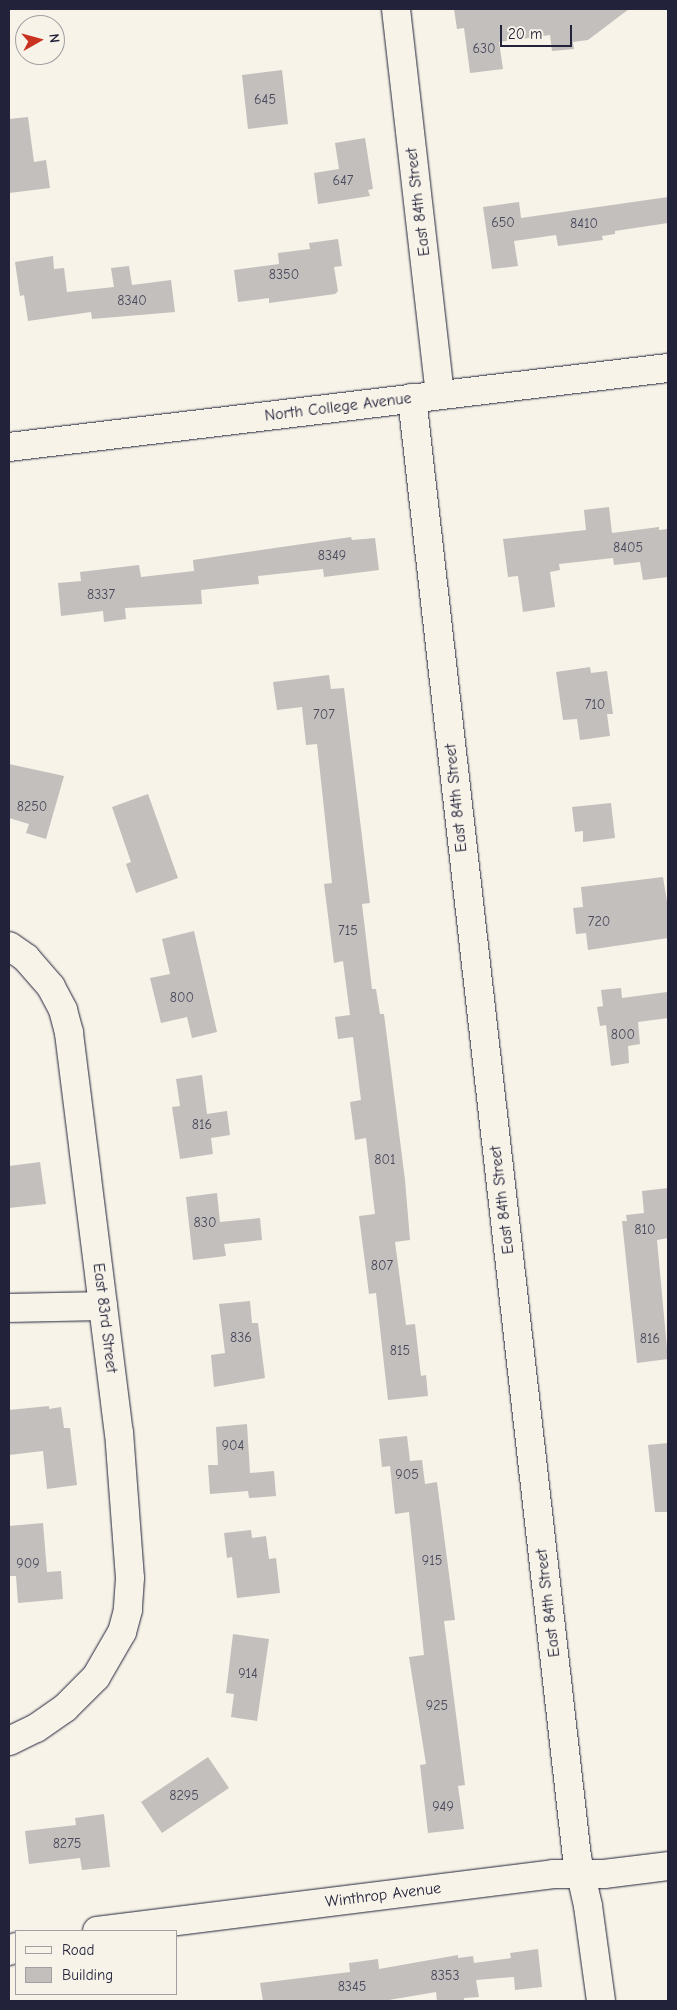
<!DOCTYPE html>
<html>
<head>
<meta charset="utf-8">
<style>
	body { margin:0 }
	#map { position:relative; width:677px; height:2010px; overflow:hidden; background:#f7f3e8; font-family:"Comic Neue",sans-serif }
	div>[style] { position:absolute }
	.building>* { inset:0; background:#c2bfbd }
	.roads { filter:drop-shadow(0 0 1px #22223b) drop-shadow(0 0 1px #22223b) }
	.minor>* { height:28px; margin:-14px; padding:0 14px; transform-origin:14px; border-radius:14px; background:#f7f3e8 }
	.secondary>* { height:28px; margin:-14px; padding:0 14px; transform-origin:14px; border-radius:14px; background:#f7f3e8 }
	span { translate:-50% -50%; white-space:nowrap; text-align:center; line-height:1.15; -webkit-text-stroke:4.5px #f7f3e8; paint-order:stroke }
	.number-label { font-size:14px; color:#4a495c }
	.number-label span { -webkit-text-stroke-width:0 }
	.street-label { font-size:16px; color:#22223b }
	.frame { position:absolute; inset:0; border:10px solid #22223b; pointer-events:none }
	.legend { position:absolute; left:15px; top:1930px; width:162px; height:65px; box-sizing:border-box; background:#f7f3e8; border:1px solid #a29fa3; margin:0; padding:6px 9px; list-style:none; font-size:15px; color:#22223b }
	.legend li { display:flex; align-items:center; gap:10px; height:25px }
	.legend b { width:25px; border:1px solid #a29fa3 }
	.north { position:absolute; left:15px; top:15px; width:50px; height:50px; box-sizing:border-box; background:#f7f3e8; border:1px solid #a29fa3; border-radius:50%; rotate:83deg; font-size:14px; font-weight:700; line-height:20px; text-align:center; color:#22223b }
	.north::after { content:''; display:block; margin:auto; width:18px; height:22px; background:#c8321e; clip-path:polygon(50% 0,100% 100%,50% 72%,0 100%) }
	.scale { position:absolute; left:500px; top:25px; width:72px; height:22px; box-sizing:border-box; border:2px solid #22223b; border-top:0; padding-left:6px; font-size:15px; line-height:18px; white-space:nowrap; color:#22223b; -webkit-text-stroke:4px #f7f3e8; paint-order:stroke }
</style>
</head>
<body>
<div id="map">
	<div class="building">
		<i style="clip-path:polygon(454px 9px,629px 9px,588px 40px,573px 42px,574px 49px,552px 51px,550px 35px,499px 42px,503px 69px,470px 73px,464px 28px,457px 29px)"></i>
		<i style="clip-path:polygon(282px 70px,288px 124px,248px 129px,242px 75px)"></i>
		<i style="clip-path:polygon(28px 117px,34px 162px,46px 160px,50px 188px,9px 193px,9px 119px)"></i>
		<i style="clip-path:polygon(365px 138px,373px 189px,368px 190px,370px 196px,318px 204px,314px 173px,339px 169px,335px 143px)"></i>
		<i style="clip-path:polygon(668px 197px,668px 223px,615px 231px,615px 234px,602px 236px,603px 240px,558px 246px,556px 235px,514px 241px,518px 266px,492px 269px,483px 207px,519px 202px,521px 218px)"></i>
		<i style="clip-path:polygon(338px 239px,342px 266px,334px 267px,338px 291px,335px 294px,269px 303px,269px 298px,238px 302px,234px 270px,279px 264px,278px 253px,310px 249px,309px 243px)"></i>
		<i style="clip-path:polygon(53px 256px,54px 269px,64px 268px,67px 292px,114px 287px,111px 268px,129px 266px,132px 285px,171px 280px,175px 312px,92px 319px,91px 312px,28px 321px,24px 295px,20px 296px,15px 262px)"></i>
		<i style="clip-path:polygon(609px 507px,612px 533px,659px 527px,659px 530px,668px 529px,668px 577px,643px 580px,640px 562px,614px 565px,613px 558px,559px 564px,560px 570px,550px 572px,555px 607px,523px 612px,518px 576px,508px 577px,503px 539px,586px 530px,584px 510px)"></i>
		<i style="clip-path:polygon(351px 537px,352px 540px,375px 538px,379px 570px,324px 577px,323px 569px,258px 576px,259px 584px,201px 590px,202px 604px,125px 608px,126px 619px,104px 622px,103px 611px,61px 616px,58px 583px,81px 581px,80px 572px,139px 565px,141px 577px,194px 571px,193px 560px)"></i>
		<i style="clip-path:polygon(590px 667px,591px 673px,607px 671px,613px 714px,607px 714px,610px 736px,580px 740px,577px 719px,563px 720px,556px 672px)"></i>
		<i style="clip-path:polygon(329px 675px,331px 689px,344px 688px,370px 903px,362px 904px,372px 989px,376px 989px,380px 1014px,384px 1014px,405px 1180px,410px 1240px,395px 1242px,406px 1325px,415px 1324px,421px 1376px,426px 1375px,428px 1396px,388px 1400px,376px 1293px,369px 1294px,359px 1216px,375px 1214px,366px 1138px,355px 1140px,350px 1102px,361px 1100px,353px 1037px,338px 1039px,335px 1017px,350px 1015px,343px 961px,334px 963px,324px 884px,332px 883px,317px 744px,306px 745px,302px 707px,277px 710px,273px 682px)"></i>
		<i style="clip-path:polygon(9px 764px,64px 776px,46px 839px,26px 833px,29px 824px,9px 818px)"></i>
		<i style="clip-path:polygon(148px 794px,178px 878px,136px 893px,126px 864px,131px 862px,112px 807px)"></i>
		<i style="clip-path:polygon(611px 803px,615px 838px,583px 842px,583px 831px,575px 832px,572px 807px)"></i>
		<i style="clip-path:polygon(663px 877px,668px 908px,668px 938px,588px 950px,586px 933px,576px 934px,573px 908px,583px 907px,581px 887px)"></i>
		<i style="clip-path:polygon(194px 931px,217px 1032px,192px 1038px,187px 1017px,161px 1023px,150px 978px,170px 974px,162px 939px)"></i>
		<i style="clip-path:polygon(621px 988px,622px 998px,667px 992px,668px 1018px,638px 1022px,640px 1044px,628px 1046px,629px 1063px,611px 1066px,606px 1025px,600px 1026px,597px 1007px,603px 1006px,601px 990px)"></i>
		<i style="clip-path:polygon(202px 1075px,207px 1114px,227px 1111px,230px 1135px,211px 1138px,213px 1154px,180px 1159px,172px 1107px,180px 1106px,176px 1079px)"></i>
		<i style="clip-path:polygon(40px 1162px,46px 1204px,9px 1208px,9px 1166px)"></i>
		<i style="clip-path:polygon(668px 1188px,668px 1238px,657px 1240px,668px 1359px,637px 1363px,622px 1221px,627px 1221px,626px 1215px,644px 1213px,642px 1191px)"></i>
		<i style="clip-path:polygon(217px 1193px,220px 1222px,260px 1218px,262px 1240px,224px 1244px,226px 1256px,193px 1260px,186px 1197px)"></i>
		<i style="clip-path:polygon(250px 1301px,252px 1323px,258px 1323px,265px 1378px,214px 1387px,211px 1355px,225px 1353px,219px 1304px)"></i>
		<i style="clip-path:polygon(49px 1406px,49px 1409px,61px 1407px,64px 1428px,70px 1428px,77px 1485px,47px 1489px,43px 1451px,9px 1455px,9px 1410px)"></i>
		<i style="clip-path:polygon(247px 1424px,250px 1473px,274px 1471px,276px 1496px,249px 1498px,248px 1491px,210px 1494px,208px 1465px,218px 1465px,216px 1427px)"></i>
		<i style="clip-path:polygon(407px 1436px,410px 1461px,422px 1460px,425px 1484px,437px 1482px,455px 1620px,444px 1621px,465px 1785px,458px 1786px,464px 1829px,428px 1833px,420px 1765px,426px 1764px,409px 1657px,424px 1655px,409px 1512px,395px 1514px,390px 1466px,382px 1467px,379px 1439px)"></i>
		<i style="clip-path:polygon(668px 1443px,668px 1512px,655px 1512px,648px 1445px)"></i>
		<i style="clip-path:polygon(43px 1523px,47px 1572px,61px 1571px,63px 1599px,18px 1603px,16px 1576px,9px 1576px,9px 1526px)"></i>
		<i style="clip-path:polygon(251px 1530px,252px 1538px,266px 1536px,269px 1559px,276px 1558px,280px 1593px,237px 1598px,232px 1557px,227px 1558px,224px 1533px)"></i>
		<i style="clip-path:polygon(233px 1634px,269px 1639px,257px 1721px,231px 1717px,234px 1694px,226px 1693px)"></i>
		<i style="clip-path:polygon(208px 1757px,229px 1788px,162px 1833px,141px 1802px)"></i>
		<i style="clip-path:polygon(104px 1814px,110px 1867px,82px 1870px,80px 1858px,29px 1864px,25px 1831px,76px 1825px,75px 1818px)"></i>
		<i style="clip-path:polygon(538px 1949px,542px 1987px,515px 1990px,514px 1977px,476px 1980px,479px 1997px,464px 1998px,464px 2001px,437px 2001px,436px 1992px,383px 2001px,263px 2001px,260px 1983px,350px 1972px,349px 1963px,378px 1959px,379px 1969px,458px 1955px,458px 1958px,473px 1956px,474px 1963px,511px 1958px,510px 1953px)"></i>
	</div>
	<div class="roads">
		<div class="minor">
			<i style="left:396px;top:9px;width:388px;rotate:83.5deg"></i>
			<i style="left:412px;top:398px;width:1468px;rotate:83.55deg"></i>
			<i style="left:577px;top:1857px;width:50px;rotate:77.3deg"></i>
			<i style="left:588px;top:1906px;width:96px;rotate:82.2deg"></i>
			<i style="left:9px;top:946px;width:21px;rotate:35deg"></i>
			<i style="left:26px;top:958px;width:38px;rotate:49deg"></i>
			<i style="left:51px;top:987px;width:26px;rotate:62deg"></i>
			<i style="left:63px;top:1010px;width:24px;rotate:75deg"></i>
			<i style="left:69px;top:1033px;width:402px;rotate:82.9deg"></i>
			<i style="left:119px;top:1432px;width:146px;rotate:85.7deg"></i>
			<i style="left:130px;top:1578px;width:32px;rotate:94deg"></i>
			<i style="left:128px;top:1610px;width:23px;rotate:105deg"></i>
			<i style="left:122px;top:1632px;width:52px;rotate:120deg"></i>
			<i style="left:96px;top:1677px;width:44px;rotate:135deg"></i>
			<i style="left:65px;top:1708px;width:35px;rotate:145deg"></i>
			<i style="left:36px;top:1728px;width:30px;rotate:154deg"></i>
			<i style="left:9px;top:1308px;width:94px;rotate:-1.2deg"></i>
			<i style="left:97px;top:1931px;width:460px;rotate:-7.1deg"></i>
			<i style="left:553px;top:1874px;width:51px"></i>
			<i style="left:604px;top:1874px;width:64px;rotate:-7.1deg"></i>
			<i style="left:9px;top:1951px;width:8px;rotate:-30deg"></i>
		</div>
		<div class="secondary">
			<i style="left:9px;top:447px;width:664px;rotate:-6.84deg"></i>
		</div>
	</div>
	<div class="number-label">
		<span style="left:484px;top:49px">630</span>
		<span style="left:265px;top:100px">645</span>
		<span style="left:343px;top:181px">647</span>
		<span style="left:503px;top:223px">650</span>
		<span style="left:584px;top:224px">8410</span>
		<span style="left:284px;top:275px">8350</span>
		<span style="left:132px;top:301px">8340</span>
		<span style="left:628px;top:548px">8405</span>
		<span style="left:332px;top:556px">8349</span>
		<span style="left:101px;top:595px">8337</span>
		<span style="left:595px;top:705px">710</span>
		<span style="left:324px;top:715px">707</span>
		<span style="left:32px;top:807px">8250</span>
		<span style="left:599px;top:922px">720</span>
		<span style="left:348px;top:931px">715</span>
		<span style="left:182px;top:998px">800</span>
		<span style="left:623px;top:1035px">800</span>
		<span style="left:202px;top:1125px">816</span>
		<span style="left:385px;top:1160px">801</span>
		<span style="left:205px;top:1223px">830</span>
		<span style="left:645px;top:1230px">810</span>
		<span style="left:382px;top:1266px">807</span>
		<span style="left:241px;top:1338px">836</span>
		<span style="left:650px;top:1339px">816</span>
		<span style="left:400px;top:1351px">815</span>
		<span style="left:233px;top:1446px">904</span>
		<span style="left:407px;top:1475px">905</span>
		<span style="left:432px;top:1561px">915</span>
		<span style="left:28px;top:1564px">909</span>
		<span style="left:248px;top:1674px">914</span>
		<span style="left:437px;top:1706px">925</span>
		<span style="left:184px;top:1796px">8295</span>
		<span style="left:443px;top:1807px">949</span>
		<span style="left:67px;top:1844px">8275</span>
		<span style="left:445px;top:1976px">8353</span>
		<span style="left:352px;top:1987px">8345</span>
	</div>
	<div class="street-label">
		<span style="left:418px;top:202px;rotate:-97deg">East 84th Street</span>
		<span style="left:338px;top:407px;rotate:-7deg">North College Avenue</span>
		<span style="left:456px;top:798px;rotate:-96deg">East 84th Street</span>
		<span style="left:502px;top:1200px;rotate:-97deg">East 84th Street</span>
		<span style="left:105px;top:1318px;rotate:83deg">East 83rd Street</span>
		<span style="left:548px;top:1603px;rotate:-97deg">East 84th Street</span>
		<span style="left:383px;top:1895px;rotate:-7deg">Winthrop Avenue</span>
	</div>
	<div class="frame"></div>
	<ul class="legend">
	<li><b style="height:6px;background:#f7f3e8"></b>Road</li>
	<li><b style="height:14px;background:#c2bfbd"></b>Building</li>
	</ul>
	<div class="north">N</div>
	<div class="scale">20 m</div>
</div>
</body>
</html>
